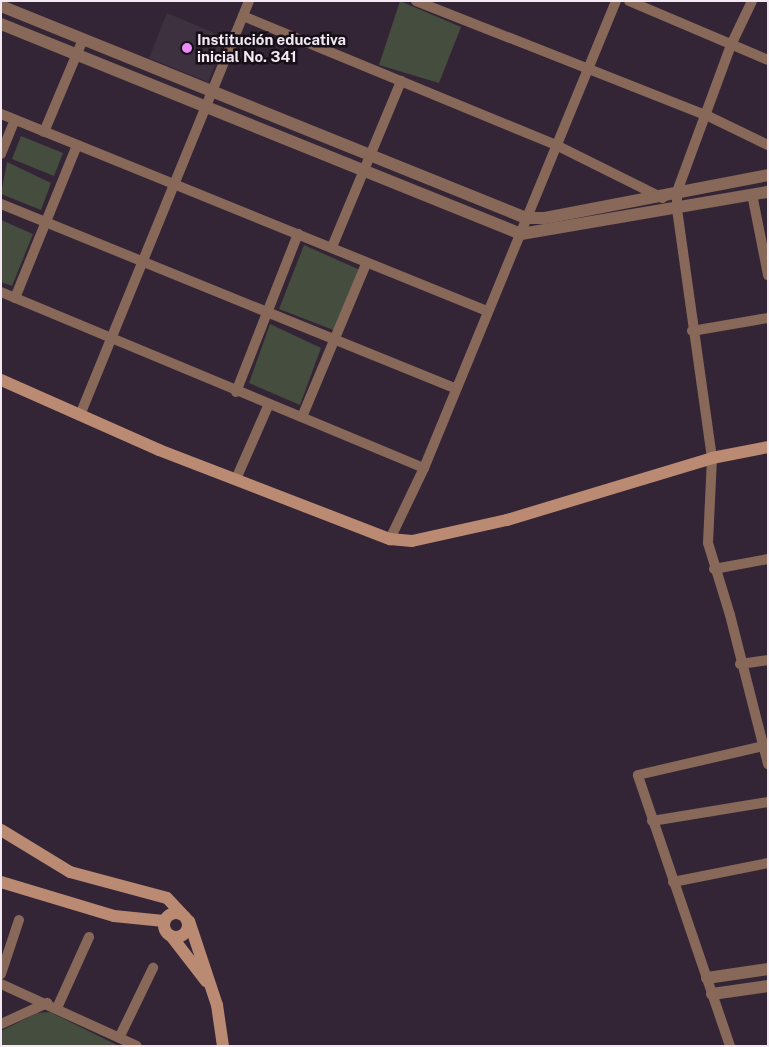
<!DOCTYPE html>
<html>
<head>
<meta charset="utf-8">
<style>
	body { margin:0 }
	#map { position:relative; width:769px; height:1047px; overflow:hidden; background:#332535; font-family:"Public Sans",sans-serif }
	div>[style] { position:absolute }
	.education>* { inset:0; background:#3e313f }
	.green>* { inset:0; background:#444d3e }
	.minor>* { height:10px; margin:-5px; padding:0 5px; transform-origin:5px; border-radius:5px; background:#876859 }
	.tertiary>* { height:12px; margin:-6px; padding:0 6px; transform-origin:6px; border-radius:6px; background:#876859 }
	.secondary>* { height:12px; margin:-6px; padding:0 6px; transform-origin:6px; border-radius:6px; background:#bb8a73 }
	.secondary>.ring { margin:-6px; padding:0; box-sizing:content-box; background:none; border:12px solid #bb8a73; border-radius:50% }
	.dots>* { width:14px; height:14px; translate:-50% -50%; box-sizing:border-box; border:2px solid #171018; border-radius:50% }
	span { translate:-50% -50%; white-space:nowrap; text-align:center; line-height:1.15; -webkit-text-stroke:5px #171018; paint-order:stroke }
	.poi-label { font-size:15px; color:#f3e9f3; font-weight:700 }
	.left { translate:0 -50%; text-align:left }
	.frame { position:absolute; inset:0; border:2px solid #f3e9f3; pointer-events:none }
</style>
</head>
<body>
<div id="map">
	<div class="education">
		<i style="clip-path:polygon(167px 13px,226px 38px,208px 82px,149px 58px)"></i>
	</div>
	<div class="green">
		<i style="clip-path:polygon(400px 1px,461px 27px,439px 83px,379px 65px)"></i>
		<i style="clip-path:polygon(21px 136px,63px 153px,54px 176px,12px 159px)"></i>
		<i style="clip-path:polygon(7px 162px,51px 183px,41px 210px,1px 194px)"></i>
		<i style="clip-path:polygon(1px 220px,33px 234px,12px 286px,1px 282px)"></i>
		<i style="clip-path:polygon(304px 245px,360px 270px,336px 331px,279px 309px)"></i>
		<i style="clip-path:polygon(270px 324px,321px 348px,300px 405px,249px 383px)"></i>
		<i style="clip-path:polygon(50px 1012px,119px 1046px,1px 1046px,1px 1031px,37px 1013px)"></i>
	</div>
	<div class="minor">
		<i style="left:416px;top:1px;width:314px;rotate:21.5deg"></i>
		<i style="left:708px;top:116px;width:67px;rotate:25.8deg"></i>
		<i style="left:629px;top:1px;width:151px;rotate:23deg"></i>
		<i style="left:752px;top:1px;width:49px;rotate:115.5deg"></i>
		<i style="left:731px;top:45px;width:157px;rotate:110.2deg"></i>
		<i style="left:677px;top:192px;width:17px;rotate:90deg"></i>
		<i style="left:677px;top:209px;width:251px;rotate:82deg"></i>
		<i style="left:712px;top:458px;width:85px;rotate:92.7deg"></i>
		<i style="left:708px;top:543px;width:75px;rotate:73deg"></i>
		<i style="left:730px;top:615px;width:154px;rotate:75.7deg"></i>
		<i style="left:243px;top:16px;width:339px;rotate:22.4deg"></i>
		<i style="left:556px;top:145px;width:119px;rotate:26.4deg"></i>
		<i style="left:1px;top:114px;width:524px;rotate:22.07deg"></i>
		<i style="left:44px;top:132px;width:101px;rotate:-67.2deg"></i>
		<i style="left:1px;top:154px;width:37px;rotate:-68deg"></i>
		<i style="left:752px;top:194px;width:83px;rotate:78.8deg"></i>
		<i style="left:1px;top:204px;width:491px;rotate:22.1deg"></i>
		<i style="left:332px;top:247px;width:180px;rotate:-67.4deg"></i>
		<i style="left:1px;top:292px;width:458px;rotate:22.6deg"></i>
		<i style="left:15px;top:298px;width:165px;rotate:-67.9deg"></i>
		<i style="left:692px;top:331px;width:77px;rotate:-9.7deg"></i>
		<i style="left:236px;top:392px;width:170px;rotate:-68.6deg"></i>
		<i style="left:80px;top:415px;width:447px;rotate:-67.8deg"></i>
		<i style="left:302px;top:417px;width:166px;rotate:-67.3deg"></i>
		<i style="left:236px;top:479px;width:80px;rotate:-66.3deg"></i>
		<i style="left:390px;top:539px;width:79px;rotate:-64.4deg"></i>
		<i style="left:424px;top:468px;width:505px;rotate:-67.65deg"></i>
		<i style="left:714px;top:569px;width:55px;rotate:-10.5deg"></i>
		<i style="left:740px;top:664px;width:28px;rotate:-8deg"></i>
		<i style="left:652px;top:821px;width:118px;rotate:-9.3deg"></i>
		<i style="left:673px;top:882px;width:97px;rotate:-11.3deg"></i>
		<i style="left:1px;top:974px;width:57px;rotate:-71.6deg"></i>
		<i style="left:1px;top:984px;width:149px;rotate:24.5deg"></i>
		<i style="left:57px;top:1008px;width:78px;rotate:-65.7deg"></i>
		<i style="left:1px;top:1024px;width:51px;rotate:-24.5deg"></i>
		<i style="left:120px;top:1036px;width:76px;rotate:-64.1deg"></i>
		<i style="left:730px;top:1046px;width:286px;rotate:-108.8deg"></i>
		<i style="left:638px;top:775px;width:133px;rotate:-13deg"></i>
	</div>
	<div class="tertiary">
		<i style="left:1px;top:6px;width:566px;rotate:21.99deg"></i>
		<i style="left:526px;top:218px;width:19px"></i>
		<i style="left:545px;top:218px;width:227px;rotate:-10.9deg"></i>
		<i style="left:1px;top:24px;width:561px;rotate:21.99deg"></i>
		<i style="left:521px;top:234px;width:251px;rotate:-9.7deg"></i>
		<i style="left:707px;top:978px;width:62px;rotate:-8.4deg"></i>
		<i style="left:712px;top:994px;width:57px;rotate:-8.1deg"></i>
	</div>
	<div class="secondary">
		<i style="left:1px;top:380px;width:173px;rotate:23.9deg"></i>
		<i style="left:159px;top:450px;width:248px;rotate:21.1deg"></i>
		<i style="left:390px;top:539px;width:22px;rotate:5deg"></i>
		<i style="left:412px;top:541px;width:97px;rotate:-12.5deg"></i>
		<i style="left:507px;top:520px;width:214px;rotate:-16.8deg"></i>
		<i style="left:712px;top:458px;width:57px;rotate:-11.1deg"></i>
		<i style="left:1px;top:830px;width:81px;rotate:31.3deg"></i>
		<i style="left:70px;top:872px;width:100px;rotate:15deg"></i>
		<i style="left:167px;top:898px;width:22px;rotate:47deg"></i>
		<i style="left:1px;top:882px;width:118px;rotate:16.7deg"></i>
		<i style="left:114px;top:916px;width:50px;rotate:5.7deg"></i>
		<i class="ring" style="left:164px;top:913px;width:12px;height:12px"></i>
		<i style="left:189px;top:921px;width:89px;rotate:71.6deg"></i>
		<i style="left:217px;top:1005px;width:41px;rotate:81.7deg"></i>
		<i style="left:172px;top:937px;width:56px;rotate:52.3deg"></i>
	</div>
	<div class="dots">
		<i style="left:187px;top:48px;background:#ec8cfb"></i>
	</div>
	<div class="poi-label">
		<span class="left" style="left:197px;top:48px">Institución educativa<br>inicial No. 341</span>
	</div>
	<div class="frame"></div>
</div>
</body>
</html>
